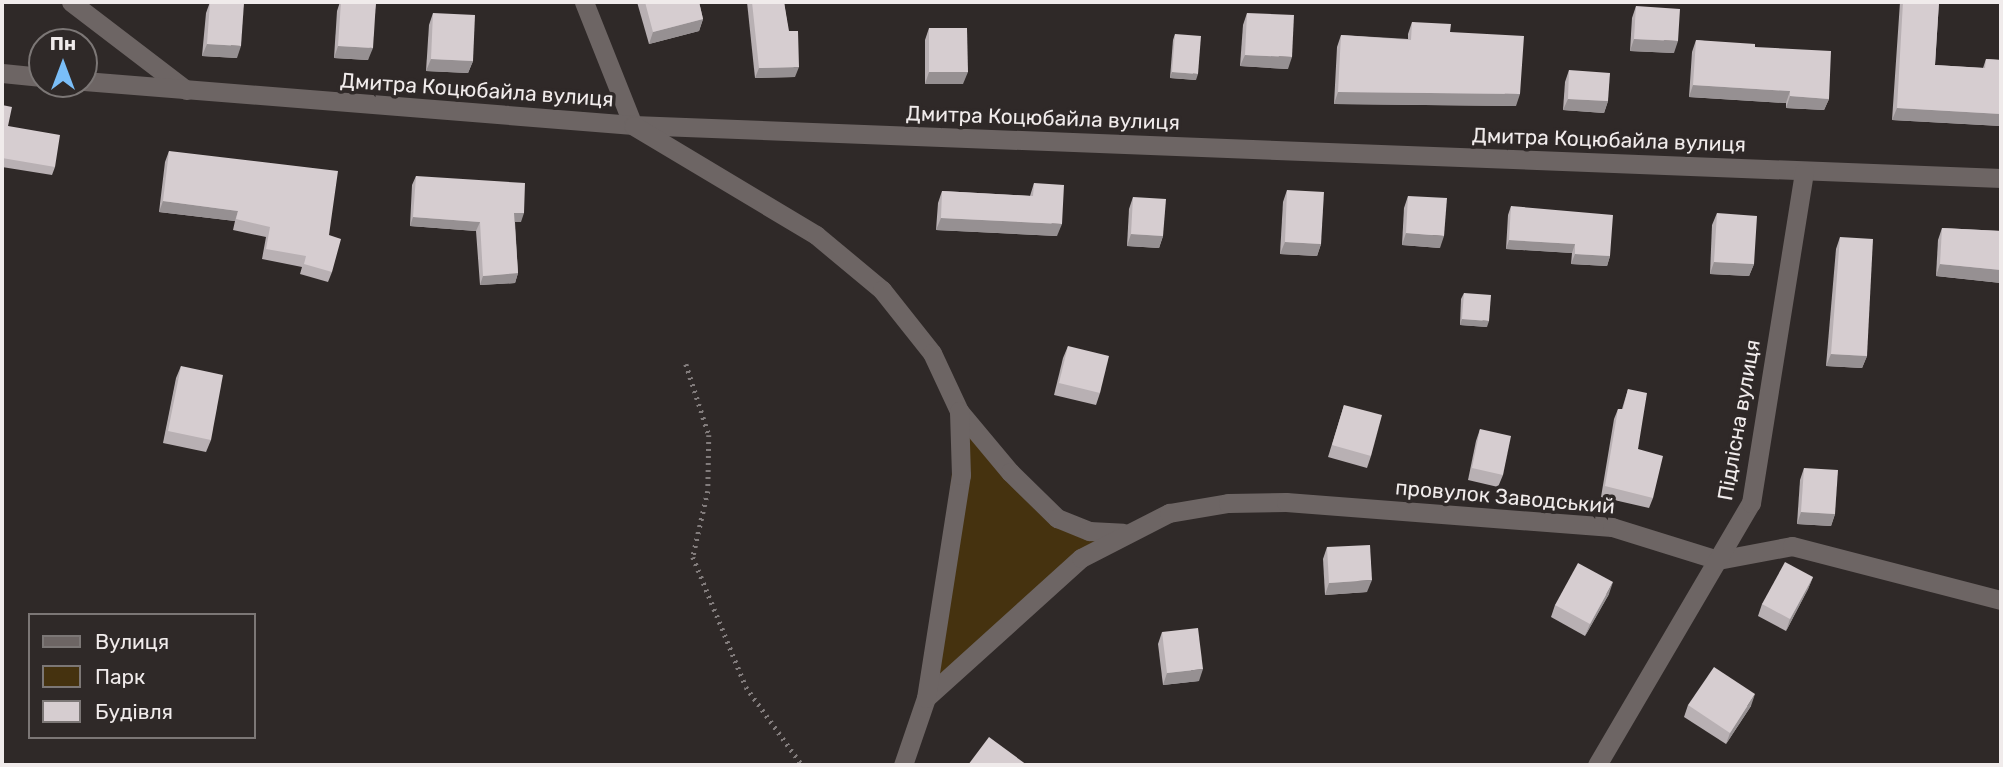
<!DOCTYPE html>
<html>
<head>
<meta charset="utf-8">
<style>
	body { margin:0 }
	#map { position:relative; width:2003px; height:767px; overflow:hidden; background:#2f2928; font-family:Rubik,sans-serif }
	div>[style] { position:absolute }
	.green>* { inset:0; background:#45320f }
	.path>* { height:4.5px; margin-top:-2.25px; transform-origin:0; background:repeating-linear-gradient(90deg,#827c7c 0 2px,transparent 0 7px) }
	.minor>* { height:19px; margin:-9.5px; padding:0 9.5px; transform-origin:9.5px; border-radius:9.5px; background:#6d6564 }
	.wall>* { inset:0; background:#b8b0b3 }
	.shaded-wall>* { inset:0; background:#969092 }
	.building>* { inset:0; background:#d6cdd0 }
	span { translate:-50% -50%; white-space:nowrap; text-align:center; line-height:1.15; -webkit-text-stroke:7px #2f2928; paint-order:stroke }
	.street-label { font-size:21px; color:#f0ebeb }
	.frame { position:absolute; inset:0; border:4px solid #f0ebeb; pointer-events:none }
	.legend { position:absolute; left:28px; top:613px; width:228px; height:126px; box-sizing:border-box; background:#2f2928; border:2px solid #7c7776; margin:0; padding:9px 12px; list-style:none; font-size:21px; color:#f0ebeb }
	.legend li { display:flex; align-items:center; gap:14px; height:35px }
	.legend b { width:35px; border:2px solid #7c7776 }
	.north { position:absolute; left:28px; top:28px; width:70px; height:70px; box-sizing:border-box; background:#2f2928; border:2px solid #7c7776; border-radius:50%; rotate:0deg; font-size:19px; font-weight:700; line-height:28px; text-align:center; color:#f0ebeb }
	.north::after { content:''; display:block; margin:auto; width:24px; height:32px; background:#7abef8; clip-path:polygon(50% 0,100% 100%,50% 72%,0 100%) }
</style>
</head>
<body>
<div id="map">
	<div class="green">
		<i style="clip-path:polygon(959px 411px,1070px 523px,1123px 533px,926px 698px)"></i>
	</div>
	<div class="path">
		<i style="left:686px;top:364px;width:75px;rotate:72.1deg"></i>
		<i style="left:709px;top:435px;width:56px;rotate:91deg"></i>
		<i style="left:708px;top:491px;width:68px;rotate:102.8deg"></i>
		<i style="left:693px;top:557px;width:140px;rotate:67.8deg"></i>
		<i style="left:746px;top:687px;width:96px;rotate:54.3deg"></i>
	</div>
	<div class="minor">
		<i style="left:71px;top:2px;width:145px;rotate:37.4deg"></i>
		<i style="left:584px;top:2px;width:132px;rotate:68.3deg"></i>
		<i style="left:2px;top:73px;width:40px;rotate:5.7deg"></i>
		<i style="left:84px;top:81px;width:551px;rotate:4.58deg"></i>
		<i style="left:633px;top:125px;width:1369px;rotate:2.22deg"></i>
		<i style="left:634px;top:126px;width:212px;rotate:30.9deg"></i>
		<i style="left:816px;top:235px;width:86px;rotate:39.8deg"></i>
		<i style="left:882px;top:290px;width:80px;rotate:51.6deg"></i>
		<i style="left:932px;top:353px;width:64px;rotate:65deg"></i>
		<i style="left:959px;top:411px;width:80px;rotate:50.1deg"></i>
		<i style="left:1010px;top:472px;width:66px;rotate:44.4deg"></i>
		<i style="left:1057px;top:518px;width:35px;rotate:22deg"></i>
		<i style="left:1089px;top:531px;width:34px;rotate:3deg"></i>
		<i style="left:926px;top:698px;width:209px;rotate:-42.1deg"></i>
		<i style="left:1081px;top:558px;width:99px;rotate:-27.1deg"></i>
		<i style="left:1169px;top:513px;width:60px;rotate:-9.6deg"></i>
		<i style="left:1228px;top:503px;width:58px;rotate:-1deg"></i>
		<i style="left:1286px;top:502px;width:327px;rotate:4.4deg"></i>
		<i style="left:1612px;top:527px;width:111px;rotate:17.3deg"></i>
		<i style="left:1718px;top:560px;width:75px;rotate:-10.7deg"></i>
		<i style="left:1792px;top:546px;width:216px;rotate:14.5deg"></i>
		<i style="left:903px;top:765px;width:71px;rotate:-71.1deg"></i>
		<i style="left:926px;top:698px;width:226px;rotate:-81.1deg"></i>
		<i style="left:961px;top:475px;width:64px;rotate:-91.8deg"></i>
		<i style="left:1597px;top:765px;width:304px;rotate:-59.6deg"></i>
		<i style="left:1751px;top:503px;width:336px;rotate:-80.9deg"></i>
	</div>
	<div class="wall">
		<i style="clip-path:polygon(210px 2px,237px 58px,202px 56px,206px 13px)"></i>
		<i style="clip-path:polygon(340px 2px,376px 2px,368px 60px,334px 58px,337px 11px)"></i>
		<i style="clip-path:polygon(637px 2px,699px 2px,703px 19px,699px 31px,649px 44px)"></i>
		<i style="clip-path:polygon(747px 2px,784px 2px,795px 77px,755px 78px)"></i>
		<i style="clip-path:polygon(1900px 2px,1939px 2px,1935px 65px,1983px 68px,1986px 59px,2001px 60px,2001px 126px,1892px 120px)"></i>
		<i style="clip-path:polygon(1636px 6px,1674px 53px,1630px 51px,1632px 18px)"></i>
		<i style="clip-path:polygon(433px 13px,473px 61px,468px 73px,426px 71px,429px 25px)"></i>
		<i style="clip-path:polygon(1247px 13px,1288px 69px,1240px 66px,1243px 25px)"></i>
		<i style="clip-path:polygon(1412px 22px,1450px 32px,1516px 106px,1334px 104px,1337px 47px,1341px 35px,1408px 39px,1408px 34px)"></i>
		<i style="clip-path:polygon(929px 28px,963px 84px,925px 84px,925px 40px)"></i>
		<i style="clip-path:polygon(1175px 34px,1196px 80px,1170px 78px,1173px 40px)"></i>
		<i style="clip-path:polygon(1696px 40px,1755px 47px,1829px 99px,1824px 110px,1786px 108px,1786px 103px,1689px 97px,1692px 52px)"></i>
		<i style="clip-path:polygon(1569px 70px,1608px 101px,1604px 113px,1563px 110px,1565px 82px)"></i>
		<i style="clip-path:polygon(2px 105px,8px 126px,55px 167px,52px 175px,2px 167px)"></i>
		<i style="clip-path:polygon(169px 151px,329px 235px,332px 272px,328px 282px,300px 274px,302px 267px,262px 259px,266px 237px,233px 230px,235px 221px,159px 212px,165px 162px)"></i>
		<i style="clip-path:polygon(416px 176px,521px 222px,515px 222px,518px 273px,515px 283px,480px 285px,476px 231px,410px 226px,412px 185px)"></i>
		<i style="clip-path:polygon(1034px 183px,1057px 236px,936px 230px,938px 203px,942px 191px,1030px 196px)"></i>
		<i style="clip-path:polygon(1287px 190px,1321px 244px,1317px 256px,1280px 254px,1283px 202px)"></i>
		<i style="clip-path:polygon(1408px 196px,1440px 248px,1402px 245px,1404px 208px)"></i>
		<i style="clip-path:polygon(1133px 197px,1163px 236px,1159px 248px,1127px 246px,1129px 209px)"></i>
		<i style="clip-path:polygon(1511px 206px,1610px 256px,1607px 266px,1571px 264px,1572px 253px,1506px 249px,1508px 215px)"></i>
		<i style="clip-path:polygon(1717px 213px,1754px 264px,1749px 276px,1710px 274px,1712px 225px)"></i>
		<i style="clip-path:polygon(1942px 228px,2001px 231px,2001px 283px,1936px 276px,1938px 240px)"></i>
		<i style="clip-path:polygon(1840px 237px,1867px 356px,1862px 368px,1826px 366px,1836px 249px)"></i>
		<i style="clip-path:polygon(1464px 293px,1487px 327px,1460px 325px,1461px 299px)"></i>
		<i style="clip-path:polygon(1068px 346px,1100px 393px,1096px 405px,1054px 395px,1063px 358px)"></i>
		<i style="clip-path:polygon(181px 366px,211px 440px,206px 452px,163px 443px,176px 378px)"></i>
		<i style="clip-path:polygon(1628px 389px,1638px 449px,1653px 498px,1649px 508px,1601px 497px,1614px 419px,1618px 409px,1622px 409px)"></i>
		<i style="clip-path:polygon(1344px 405px,1371px 456px,1367px 468px,1328px 457px)"></i>
		<i style="clip-path:polygon(1480px 429px,1503px 475px,1498px 487px,1468px 480px,1476px 441px)"></i>
		<i style="clip-path:polygon(1804px 468px,1835px 514px,1831px 526px,1797px 524px,1800px 480px)"></i>
		<i style="clip-path:polygon(1327px 547px,1367px 592px,1325px 595px,1323px 559px)"></i>
		<i style="clip-path:polygon(1813px 577px,1808px 589px,1786px 631px,1758px 616px,1762px 604px)"></i>
		<i style="clip-path:polygon(1609px 594px,1585px 636px,1551px 617px,1555px 605px)"></i>
		<i style="clip-path:polygon(1162px 632px,1199px 681px,1163px 685px,1158px 644px)"></i>
		<i style="clip-path:polygon(1688px 705px,1751px 706px,1726px 744px,1684px 717px)"></i>
	</div>
	<div class="shaded-wall">
		<i style="clip-path:polygon(703px 19px,699px 31px,649px 44px,653px 32px)"></i>
		<i style="clip-path:polygon(1634px 39px,1678px 41px,1674px 53px,1630px 51px)"></i>
		<i style="clip-path:polygon(207px 44px,241px 46px,237px 58px,202px 56px)"></i>
		<i style="clip-path:polygon(338px 46px,373px 48px,368px 60px,334px 58px)"></i>
		<i style="clip-path:polygon(1245px 55px,1292px 57px,1288px 69px,1240px 66px)"></i>
		<i style="clip-path:polygon(431px 59px,473px 61px,468px 73px,426px 71px)"></i>
		<i style="clip-path:polygon(799px 67px,795px 77px,755px 78px,759px 68px)"></i>
		<i style="clip-path:polygon(929px 72px,968px 72px,963px 84px,925px 84px)"></i>
		<i style="clip-path:polygon(1172px 72px,1198px 74px,1196px 80px,1170px 78px)"></i>
		<i style="clip-path:polygon(1693px 85px,1790px 91px,1786px 103px,1689px 97px)"></i>
		<i style="clip-path:polygon(1338px 92px,1520px 94px,1516px 106px,1334px 104px)"></i>
		<i style="clip-path:polygon(1790px 96px,1829px 99px,1824px 110px,1786px 108px)"></i>
		<i style="clip-path:polygon(1568px 99px,1608px 101px,1604px 113px,1563px 110px)"></i>
		<i style="clip-path:polygon(1897px 108px,2001px 114px,2001px 126px,1892px 120px)"></i>
		<i style="clip-path:polygon(163px 201px,238px 211px,235px 221px,159px 212px)"></i>
		<i style="clip-path:polygon(514px 213px,524px 213px,521px 222px,511px 222px)"></i>
		<i style="clip-path:polygon(413px 217px,480px 222px,476px 231px,410px 226px)"></i>
		<i style="clip-path:polygon(941px 218px,1062px 224px,1057px 236px,936px 230px)"></i>
		<i style="clip-path:polygon(1406px 233px,1444px 236px,1440px 248px,1402px 245px)"></i>
		<i style="clip-path:polygon(1131px 234px,1163px 236px,1159px 248px,1127px 246px)"></i>
		<i style="clip-path:polygon(1509px 240px,1575px 244px,1572px 253px,1506px 249px)"></i>
		<i style="clip-path:polygon(1285px 242px,1321px 244px,1317px 256px,1280px 254px)"></i>
		<i style="clip-path:polygon(1575px 254px,1610px 256px,1607px 266px,1571px 264px)"></i>
		<i style="clip-path:polygon(1714px 262px,1754px 264px,1749px 276px,1710px 274px)"></i>
		<i style="clip-path:polygon(1940px 264px,2001px 270px,2001px 283px,1936px 276px)"></i>
		<i style="clip-path:polygon(518px 273px,515px 283px,480px 285px,483px 276px)"></i>
		<i style="clip-path:polygon(1462px 319px,1489px 321px,1487px 327px,1460px 325px)"></i>
		<i style="clip-path:polygon(1831px 354px,1867px 356px,1862px 368px,1826px 366px)"></i>
		<i style="clip-path:polygon(1801px 512px,1835px 514px,1831px 526px,1797px 524px)"></i>
		<i style="clip-path:polygon(1813px 577px,1808px 589px,1786px 631px,1790px 619px)"></i>
		<i style="clip-path:polygon(1372px 580px,1367px 592px,1325px 595px,1329px 583px)"></i>
		<i style="clip-path:polygon(1613px 582px,1609px 594px,1585px 636px,1590px 624px)"></i>
		<i style="clip-path:polygon(1203px 669px,1199px 681px,1163px 685px,1167px 673px)"></i>
		<i style="clip-path:polygon(1755px 694px,1751px 706px,1726px 744px,1730px 733px)"></i>
	</div>
	<div class="building">
		<i style="clip-path:polygon(210px 2px,244px 3px,241px 46px,207px 44px)"></i>
		<i style="clip-path:polygon(341px 2px,376px 2px,373px 48px,338px 46px)"></i>
		<i style="clip-path:polygon(645px 2px,699px 2px,703px 19px,653px 32px)"></i>
		<i style="clip-path:polygon(752px 2px,784px 2px,789px 31px,798px 31px,799px 67px,759px 68px)"></i>
		<i style="clip-path:polygon(1903px 2px,1939px 2px,1935px 65px,1985px 68px,1986px 59px,2001px 60px,2001px 114px,1897px 108px)"></i>
		<i style="clip-path:polygon(1636px 6px,1680px 9px,1678px 41px,1634px 39px)"></i>
		<i style="clip-path:polygon(433px 13px,475px 15px,473px 61px,431px 59px)"></i>
		<i style="clip-path:polygon(1247px 13px,1294px 15px,1292px 57px,1245px 55px)"></i>
		<i style="clip-path:polygon(1412px 22px,1451px 24px,1450px 32px,1524px 36px,1520px 94px,1338px 92px,1341px 35px,1411px 40px)"></i>
		<i style="clip-path:polygon(929px 28px,967px 28px,968px 72px,929px 72px)"></i>
		<i style="clip-path:polygon(1175px 34px,1201px 36px,1198px 74px,1172px 72px)"></i>
		<i style="clip-path:polygon(1696px 40px,1755px 44px,1755px 47px,1831px 51px,1829px 99px,1790px 96px,1790px 91px,1693px 85px)"></i>
		<i style="clip-path:polygon(1569px 70px,1610px 73px,1608px 101px,1568px 99px)"></i>
		<i style="clip-path:polygon(2px 105px,12px 107px,8px 126px,60px 135px,55px 167px,2px 158px)"></i>
		<i style="clip-path:polygon(169px 151px,338px 171px,329px 235px,341px 239px,332px 272px,304px 264px,306px 256px,266px 249px,270px 227px,236px 219px,238px 211px,163px 201px)"></i>
		<i style="clip-path:polygon(416px 176px,525px 183px,524px 213px,514px 213px,518px 273px,483px 276px,480px 222px,413px 217px)"></i>
		<i style="clip-path:polygon(1034px 183px,1064px 185px,1062px 224px,941px 218px,942px 191px,1033px 196px)"></i>
		<i style="clip-path:polygon(1287px 190px,1324px 192px,1321px 244px,1285px 242px)"></i>
		<i style="clip-path:polygon(1408px 196px,1447px 198px,1444px 236px,1406px 233px)"></i>
		<i style="clip-path:polygon(1133px 197px,1166px 199px,1163px 236px,1131px 234px)"></i>
		<i style="clip-path:polygon(1511px 206px,1613px 215px,1610px 256px,1575px 254px,1575px 244px,1509px 240px)"></i>
		<i style="clip-path:polygon(1717px 213px,1757px 216px,1754px 264px,1714px 262px)"></i>
		<i style="clip-path:polygon(1942px 228px,2001px 231px,2001px 270px,1940px 264px)"></i>
		<i style="clip-path:polygon(1840px 237px,1873px 239px,1867px 356px,1831px 354px)"></i>
		<i style="clip-path:polygon(1464px 293px,1491px 295px,1489px 321px,1462px 319px)"></i>
		<i style="clip-path:polygon(1068px 346px,1109px 356px,1100px 393px,1059px 383px)"></i>
		<i style="clip-path:polygon(181px 366px,223px 375px,211px 440px,168px 431px)"></i>
		<i style="clip-path:polygon(1628px 389px,1647px 393px,1638px 449px,1663px 456px,1653px 498px,1605px 486px,1618px 409px,1623px 409px)"></i>
		<i style="clip-path:polygon(1344px 405px,1382px 415px,1371px 456px,1332px 445px)"></i>
		<i style="clip-path:polygon(1480px 429px,1511px 436px,1503px 475px,1472px 468px)"></i>
		<i style="clip-path:polygon(1804px 468px,1838px 470px,1835px 514px,1801px 512px)"></i>
		<i style="clip-path:polygon(1370px 545px,1372px 580px,1329px 583px,1327px 547px)"></i>
		<i style="clip-path:polygon(1785px 562px,1813px 577px,1790px 619px,1762px 604px)"></i>
		<i style="clip-path:polygon(1578px 563px,1613px 582px,1590px 624px,1555px 605px)"></i>
		<i style="clip-path:polygon(1198px 628px,1203px 669px,1167px 673px,1162px 632px)"></i>
		<i style="clip-path:polygon(1714px 667px,1755px 694px,1730px 733px,1688px 705px)"></i>
		<i style="clip-path:polygon(989px 737px,1027px 765px,968px 765px)"></i>
	</div>
	<div class="street-label">
		<span style="left:477px;top:90px;rotate:4deg">Дмитра Коцюбайла вулиця</span>
		<span style="left:1043px;top:118px;rotate:2deg">Дмитра Коцюбайла вулиця</span>
		<span style="left:1609px;top:140px;rotate:2deg">Дмитра Коцюбайла вулиця</span>
		<span style="left:1739px;top:420px;rotate:-80deg">Підлісна вулиця</span>
		<span style="left:1505px;top:497px;rotate:5deg">провулок Заводський</span>
	</div>
	<div class="frame"></div>
	<ul class="legend">
	<li><b style="height:9px;background:#6d6564"></b>Вулиця</li>
	<li><b style="height:19px;background:#45320f"></b>Парк</li>
	<li><b style="height:19px;background:#d6cdd0"></b>Будівля</li>
	</ul>
	<div class="north">Пн</div>
</div>
</body>
</html>
